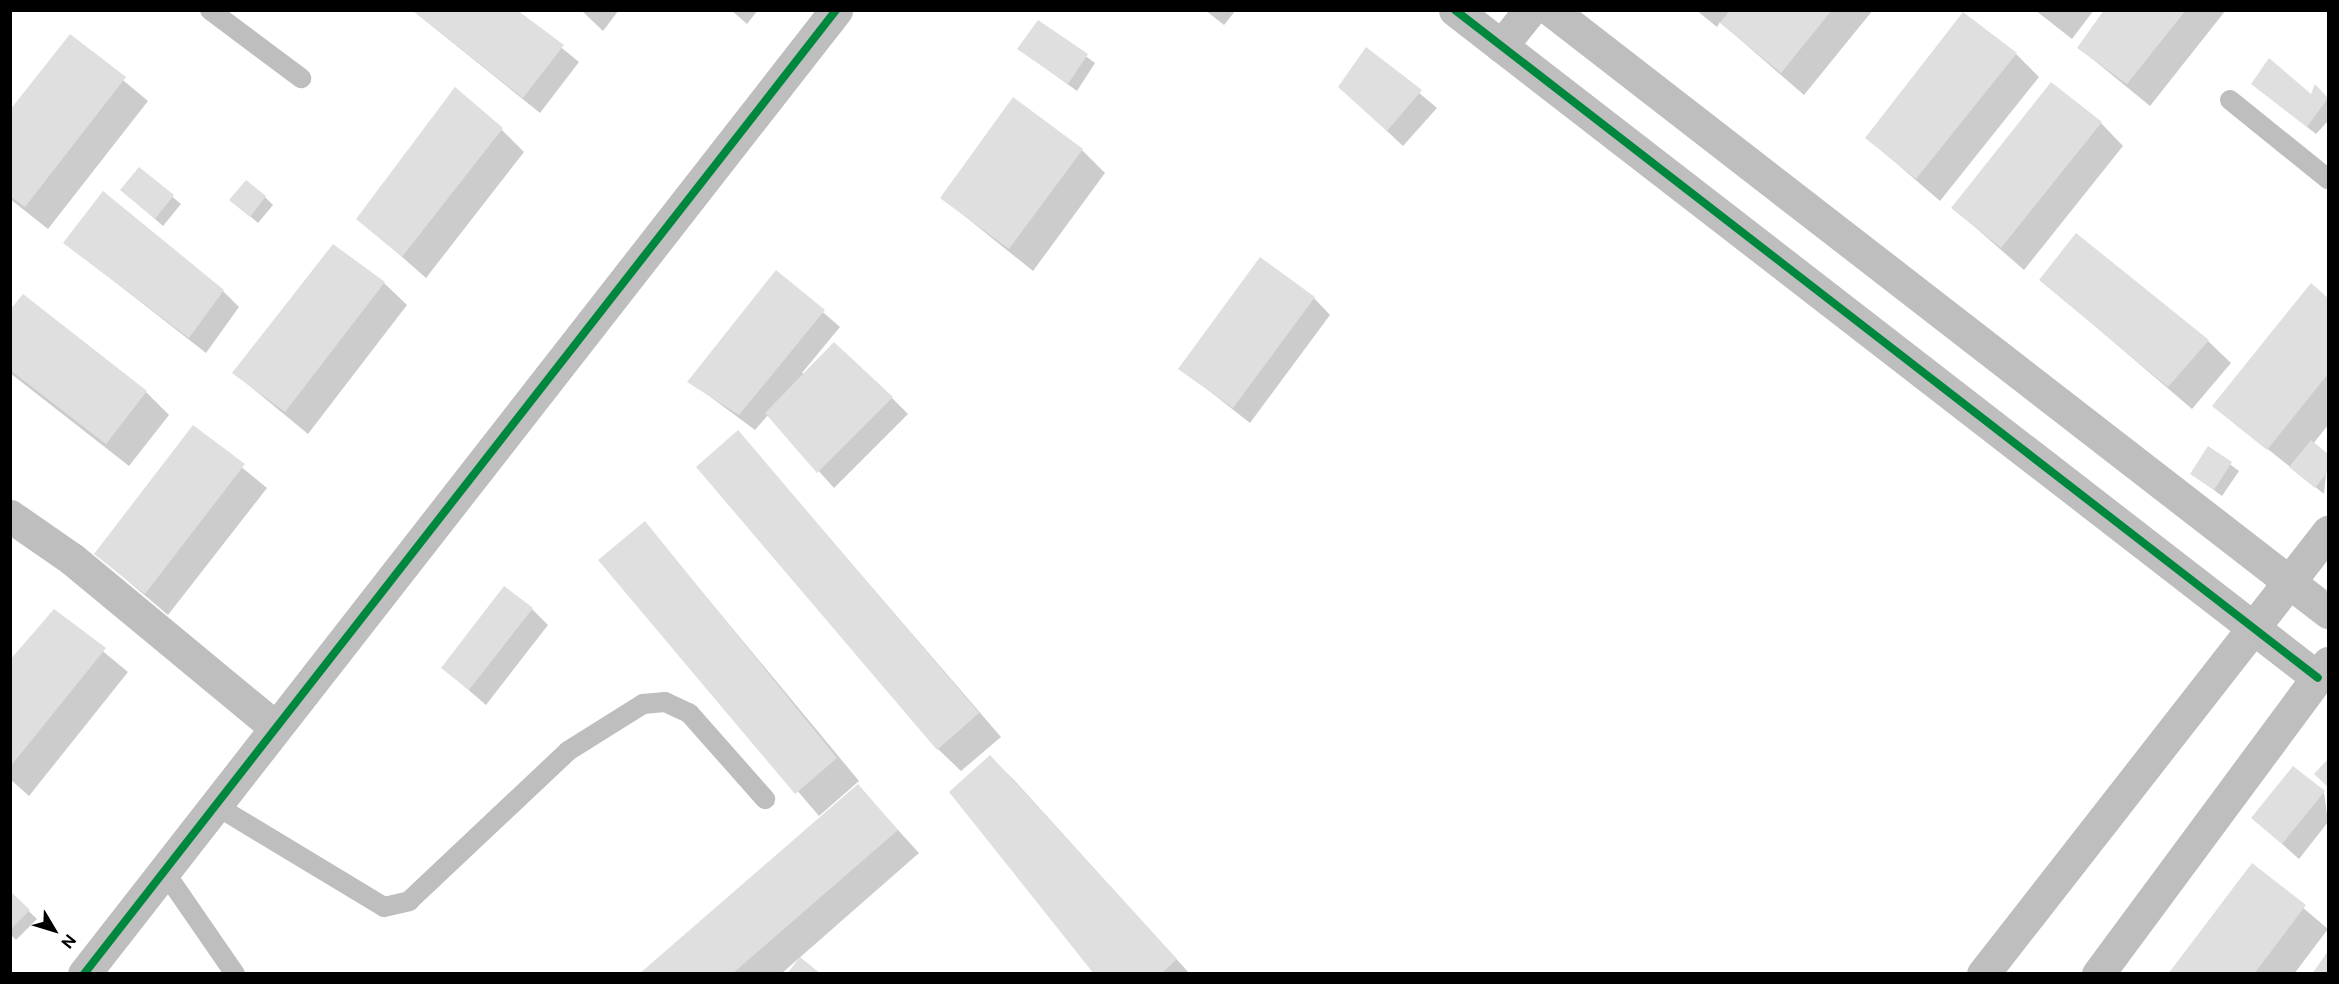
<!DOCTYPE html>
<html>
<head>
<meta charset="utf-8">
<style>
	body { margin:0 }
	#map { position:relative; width:2339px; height:984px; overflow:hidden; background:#fff; font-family:"Public Sans",sans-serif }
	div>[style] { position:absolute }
	.shadow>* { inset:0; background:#0003 }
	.building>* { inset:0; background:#dfdfdf }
	.lane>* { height:20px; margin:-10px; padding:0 10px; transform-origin:10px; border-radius:10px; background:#bebebe }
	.street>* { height:33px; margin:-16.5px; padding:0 16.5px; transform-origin:16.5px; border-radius:16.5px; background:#bebebe }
	.cycleway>* { height:8px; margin:-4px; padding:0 4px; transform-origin:4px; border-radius:4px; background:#00873e }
	span { translate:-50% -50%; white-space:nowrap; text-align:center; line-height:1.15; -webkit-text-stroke:4.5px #fff; paint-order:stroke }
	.frame { position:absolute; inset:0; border:12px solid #000; pointer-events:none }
	.north { position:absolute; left:24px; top:900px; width:60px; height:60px; -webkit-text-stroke:4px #fff; paint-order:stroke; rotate:128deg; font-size:16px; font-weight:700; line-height:24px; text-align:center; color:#000 }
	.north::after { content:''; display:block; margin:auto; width:21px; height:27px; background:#000; clip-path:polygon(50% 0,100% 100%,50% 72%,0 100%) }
</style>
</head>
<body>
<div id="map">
	<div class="shadow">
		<i style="clip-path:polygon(412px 10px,515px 10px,579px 62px,540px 113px)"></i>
		<i style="clip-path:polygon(581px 10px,619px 10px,603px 31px)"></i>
		<i style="clip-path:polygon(731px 10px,758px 10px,747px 24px)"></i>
		<i style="clip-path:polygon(1205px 10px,1236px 10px,1224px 25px)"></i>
		<i style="clip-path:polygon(1696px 10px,1873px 10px,1804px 95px,1720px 22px,1717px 27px)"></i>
		<i style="clip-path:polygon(2035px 10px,2094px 10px,2072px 39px)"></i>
		<i style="clip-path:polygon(2106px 10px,2226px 10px,2150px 106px,2079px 48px)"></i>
		<i style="clip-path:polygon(1039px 22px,1095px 63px,1077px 91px,1019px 49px)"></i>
		<i style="clip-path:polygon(70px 36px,148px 101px,48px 229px,10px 199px,10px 113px)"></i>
		<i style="clip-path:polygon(1367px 49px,1437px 108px,1403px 146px,1357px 103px)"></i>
		<i style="clip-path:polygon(2016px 54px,2039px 77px,1940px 201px,1867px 138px)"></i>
		<i style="clip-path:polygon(2316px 87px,2328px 100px,2328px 121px,2316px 134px,2261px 91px,2312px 97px)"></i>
		<i style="clip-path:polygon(2101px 123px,2123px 146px,2024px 270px,1953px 208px)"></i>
		<i style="clip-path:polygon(502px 130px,524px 152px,426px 278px,358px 218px)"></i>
		<i style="clip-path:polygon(1082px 150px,1105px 173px,1033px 271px,942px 198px)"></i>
		<i style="clip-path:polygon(139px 169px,181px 204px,163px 226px,122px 190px)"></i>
		<i style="clip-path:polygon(265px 197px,273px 205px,258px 223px,231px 200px)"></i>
		<i style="clip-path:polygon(65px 243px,223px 291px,239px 307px,206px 353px)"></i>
		<i style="clip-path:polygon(777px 272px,840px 327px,802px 373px,892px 398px,908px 414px,834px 488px,768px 415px,755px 430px,689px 381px)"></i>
		<i style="clip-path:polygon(2041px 280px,2208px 341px,2231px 363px,2192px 409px)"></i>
		<i style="clip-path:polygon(384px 283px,407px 305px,308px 434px,234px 373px)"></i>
		<i style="clip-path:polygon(2311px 285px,2328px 300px,2328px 425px,2313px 444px,2328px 456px,2324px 494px,2214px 406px)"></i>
		<i style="clip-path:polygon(1314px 298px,1330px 315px,1250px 423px,1180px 368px)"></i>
		<i style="clip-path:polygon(10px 313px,146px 392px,169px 415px,129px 466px,10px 373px)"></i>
		<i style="clip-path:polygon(193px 427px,267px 488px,168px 615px,96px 554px)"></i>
		<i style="clip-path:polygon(738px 432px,1001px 737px,961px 771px,938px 749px)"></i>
		<i style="clip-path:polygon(2208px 448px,2239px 471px,2222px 496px,2192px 474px)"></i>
		<i style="clip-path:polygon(645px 523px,859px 781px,819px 816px,600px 560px)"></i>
		<i style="clip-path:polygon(532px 609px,548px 625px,486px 705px,443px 668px)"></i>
		<i style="clip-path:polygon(54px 611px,128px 672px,29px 796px,10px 779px,10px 662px)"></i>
		<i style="clip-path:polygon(990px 757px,1013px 779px,1190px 974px,1096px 974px)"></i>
		<i style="clip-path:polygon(858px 786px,919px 853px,781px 974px,642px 974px)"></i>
		<i style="clip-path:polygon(2324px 792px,2328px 822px,2299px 859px,2253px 818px)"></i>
		<i style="clip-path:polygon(2253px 865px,2328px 929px,2294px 974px,2170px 974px)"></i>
		<i style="clip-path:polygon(10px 893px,37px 919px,16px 940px,10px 934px)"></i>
	</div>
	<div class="building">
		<i style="clip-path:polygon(412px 10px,517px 10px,564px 45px,523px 98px)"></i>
		<i style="clip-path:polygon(1730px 10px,1832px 10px,1781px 73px,1720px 23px)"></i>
		<i style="clip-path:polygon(2104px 10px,2186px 10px,2127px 84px,2077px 48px)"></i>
		<i style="clip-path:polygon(1963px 12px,2017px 53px,1916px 179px,1865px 138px)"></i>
		<i style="clip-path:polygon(1038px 20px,1088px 54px,1068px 84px,1017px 49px)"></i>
		<i style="clip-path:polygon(70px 34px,126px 77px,25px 207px,10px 196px,10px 110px)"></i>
		<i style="clip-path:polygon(1366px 47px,1422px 90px,1387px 131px,1338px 87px)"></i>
		<i style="clip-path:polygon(2269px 58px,2311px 94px,2315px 84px,2328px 98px,2307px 127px,2251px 84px)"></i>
		<i style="clip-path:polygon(2051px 82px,2102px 122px,2001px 248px,1951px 208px)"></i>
		<i style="clip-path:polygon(455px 87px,503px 128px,402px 257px,356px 219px)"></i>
		<i style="clip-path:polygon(1013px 97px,1083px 149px,1009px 249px,940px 198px)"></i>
		<i style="clip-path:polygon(139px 167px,174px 195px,155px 219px,120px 190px)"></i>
		<i style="clip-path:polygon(246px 180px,266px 196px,250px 217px,229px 200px)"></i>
		<i style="clip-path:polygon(103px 191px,224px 290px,189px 338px,63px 243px)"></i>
		<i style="clip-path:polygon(2076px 233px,2209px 340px,2168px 387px,2039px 280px)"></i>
		<i style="clip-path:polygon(333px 244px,385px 282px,285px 412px,232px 373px)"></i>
		<i style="clip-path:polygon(1260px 257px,1315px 297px,1233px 408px,1178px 369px)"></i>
		<i style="clip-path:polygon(776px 270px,825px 310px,739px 415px,687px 382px)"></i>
		<i style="clip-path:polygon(2311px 283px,2328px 298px,2328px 374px,2267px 450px,2212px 406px)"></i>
		<i style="clip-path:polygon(23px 294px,147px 391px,106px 444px,10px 370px,10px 310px)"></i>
		<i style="clip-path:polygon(834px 342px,893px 397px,817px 473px,765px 413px)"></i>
		<i style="clip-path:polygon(193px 425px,245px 464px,145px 594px,94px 554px)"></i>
		<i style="clip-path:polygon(738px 430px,979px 713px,937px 750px,696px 467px)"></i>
		<i style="clip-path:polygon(2311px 440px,2328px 454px,2328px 471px,2315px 488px,2289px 467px)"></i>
		<i style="clip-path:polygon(2208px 446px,2232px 462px,2214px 490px,2190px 474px)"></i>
		<i style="clip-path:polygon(645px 521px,837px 758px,795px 794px,598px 560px)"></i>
		<i style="clip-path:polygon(504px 586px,533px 608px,469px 690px,441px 668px)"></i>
		<i style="clip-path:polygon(54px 609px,106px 648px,10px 767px,10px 660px)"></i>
		<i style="clip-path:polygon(990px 755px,1177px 959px,1161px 974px,1094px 974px,949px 792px)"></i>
		<i style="clip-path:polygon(2328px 759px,2328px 787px,2314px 774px)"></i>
		<i style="clip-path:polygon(2293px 766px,2325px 791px,2282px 844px,2251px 818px)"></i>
		<i style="clip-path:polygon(858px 784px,898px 830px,732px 974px,639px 974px)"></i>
		<i style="clip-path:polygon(2252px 863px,2306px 905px,2254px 974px,2168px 974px)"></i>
		<i style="clip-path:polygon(10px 891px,30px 910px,10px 930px)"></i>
		<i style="clip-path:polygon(2328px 951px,2328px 974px,2312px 974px)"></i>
		<i style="clip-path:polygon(800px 957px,821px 974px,787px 974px)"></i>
	</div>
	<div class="lane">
		<i style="left:210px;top:10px;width:114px;rotate:36.8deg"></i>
		<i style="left:2230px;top:100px;width:126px;rotate:38.9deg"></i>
		<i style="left:215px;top:805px;width:197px;rotate:31.1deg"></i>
		<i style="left:384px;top:907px;width:26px;rotate:-13deg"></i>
		<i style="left:409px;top:901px;width:219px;rotate:-43.3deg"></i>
		<i style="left:568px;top:751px;width:89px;rotate:-32.1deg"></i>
		<i style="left:643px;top:704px;width:22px;rotate:-5deg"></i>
		<i style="left:665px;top:702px;width:26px;rotate:25deg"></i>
		<i style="left:689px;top:713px;width:115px;rotate:48.5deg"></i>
		<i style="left:164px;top:871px;width:125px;rotate:55.4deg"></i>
	</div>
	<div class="street">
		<i style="left:1455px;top:10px;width:1091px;rotate:37.74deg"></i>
		<i style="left:1551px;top:10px;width:983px;rotate:37.77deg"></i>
		<i style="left:1501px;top:46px;width:46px;rotate:-51.1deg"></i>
		<i style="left:10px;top:516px;width:75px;rotate:34.7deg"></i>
		<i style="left:72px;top:559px;width:262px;rotate:39.6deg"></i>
		<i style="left:84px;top:974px;width:1223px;rotate:-52.04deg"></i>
		<i style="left:1983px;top:974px;width:561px;rotate:-52.03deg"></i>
		<i style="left:2098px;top:974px;width:387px;rotate:-53.5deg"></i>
	</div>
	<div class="cycleway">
		<i style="left:1455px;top:10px;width:1091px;rotate:37.74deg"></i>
		<i style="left:84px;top:974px;width:1223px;rotate:-52.04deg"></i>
	</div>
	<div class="frame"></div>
	<div class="north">N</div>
</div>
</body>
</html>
